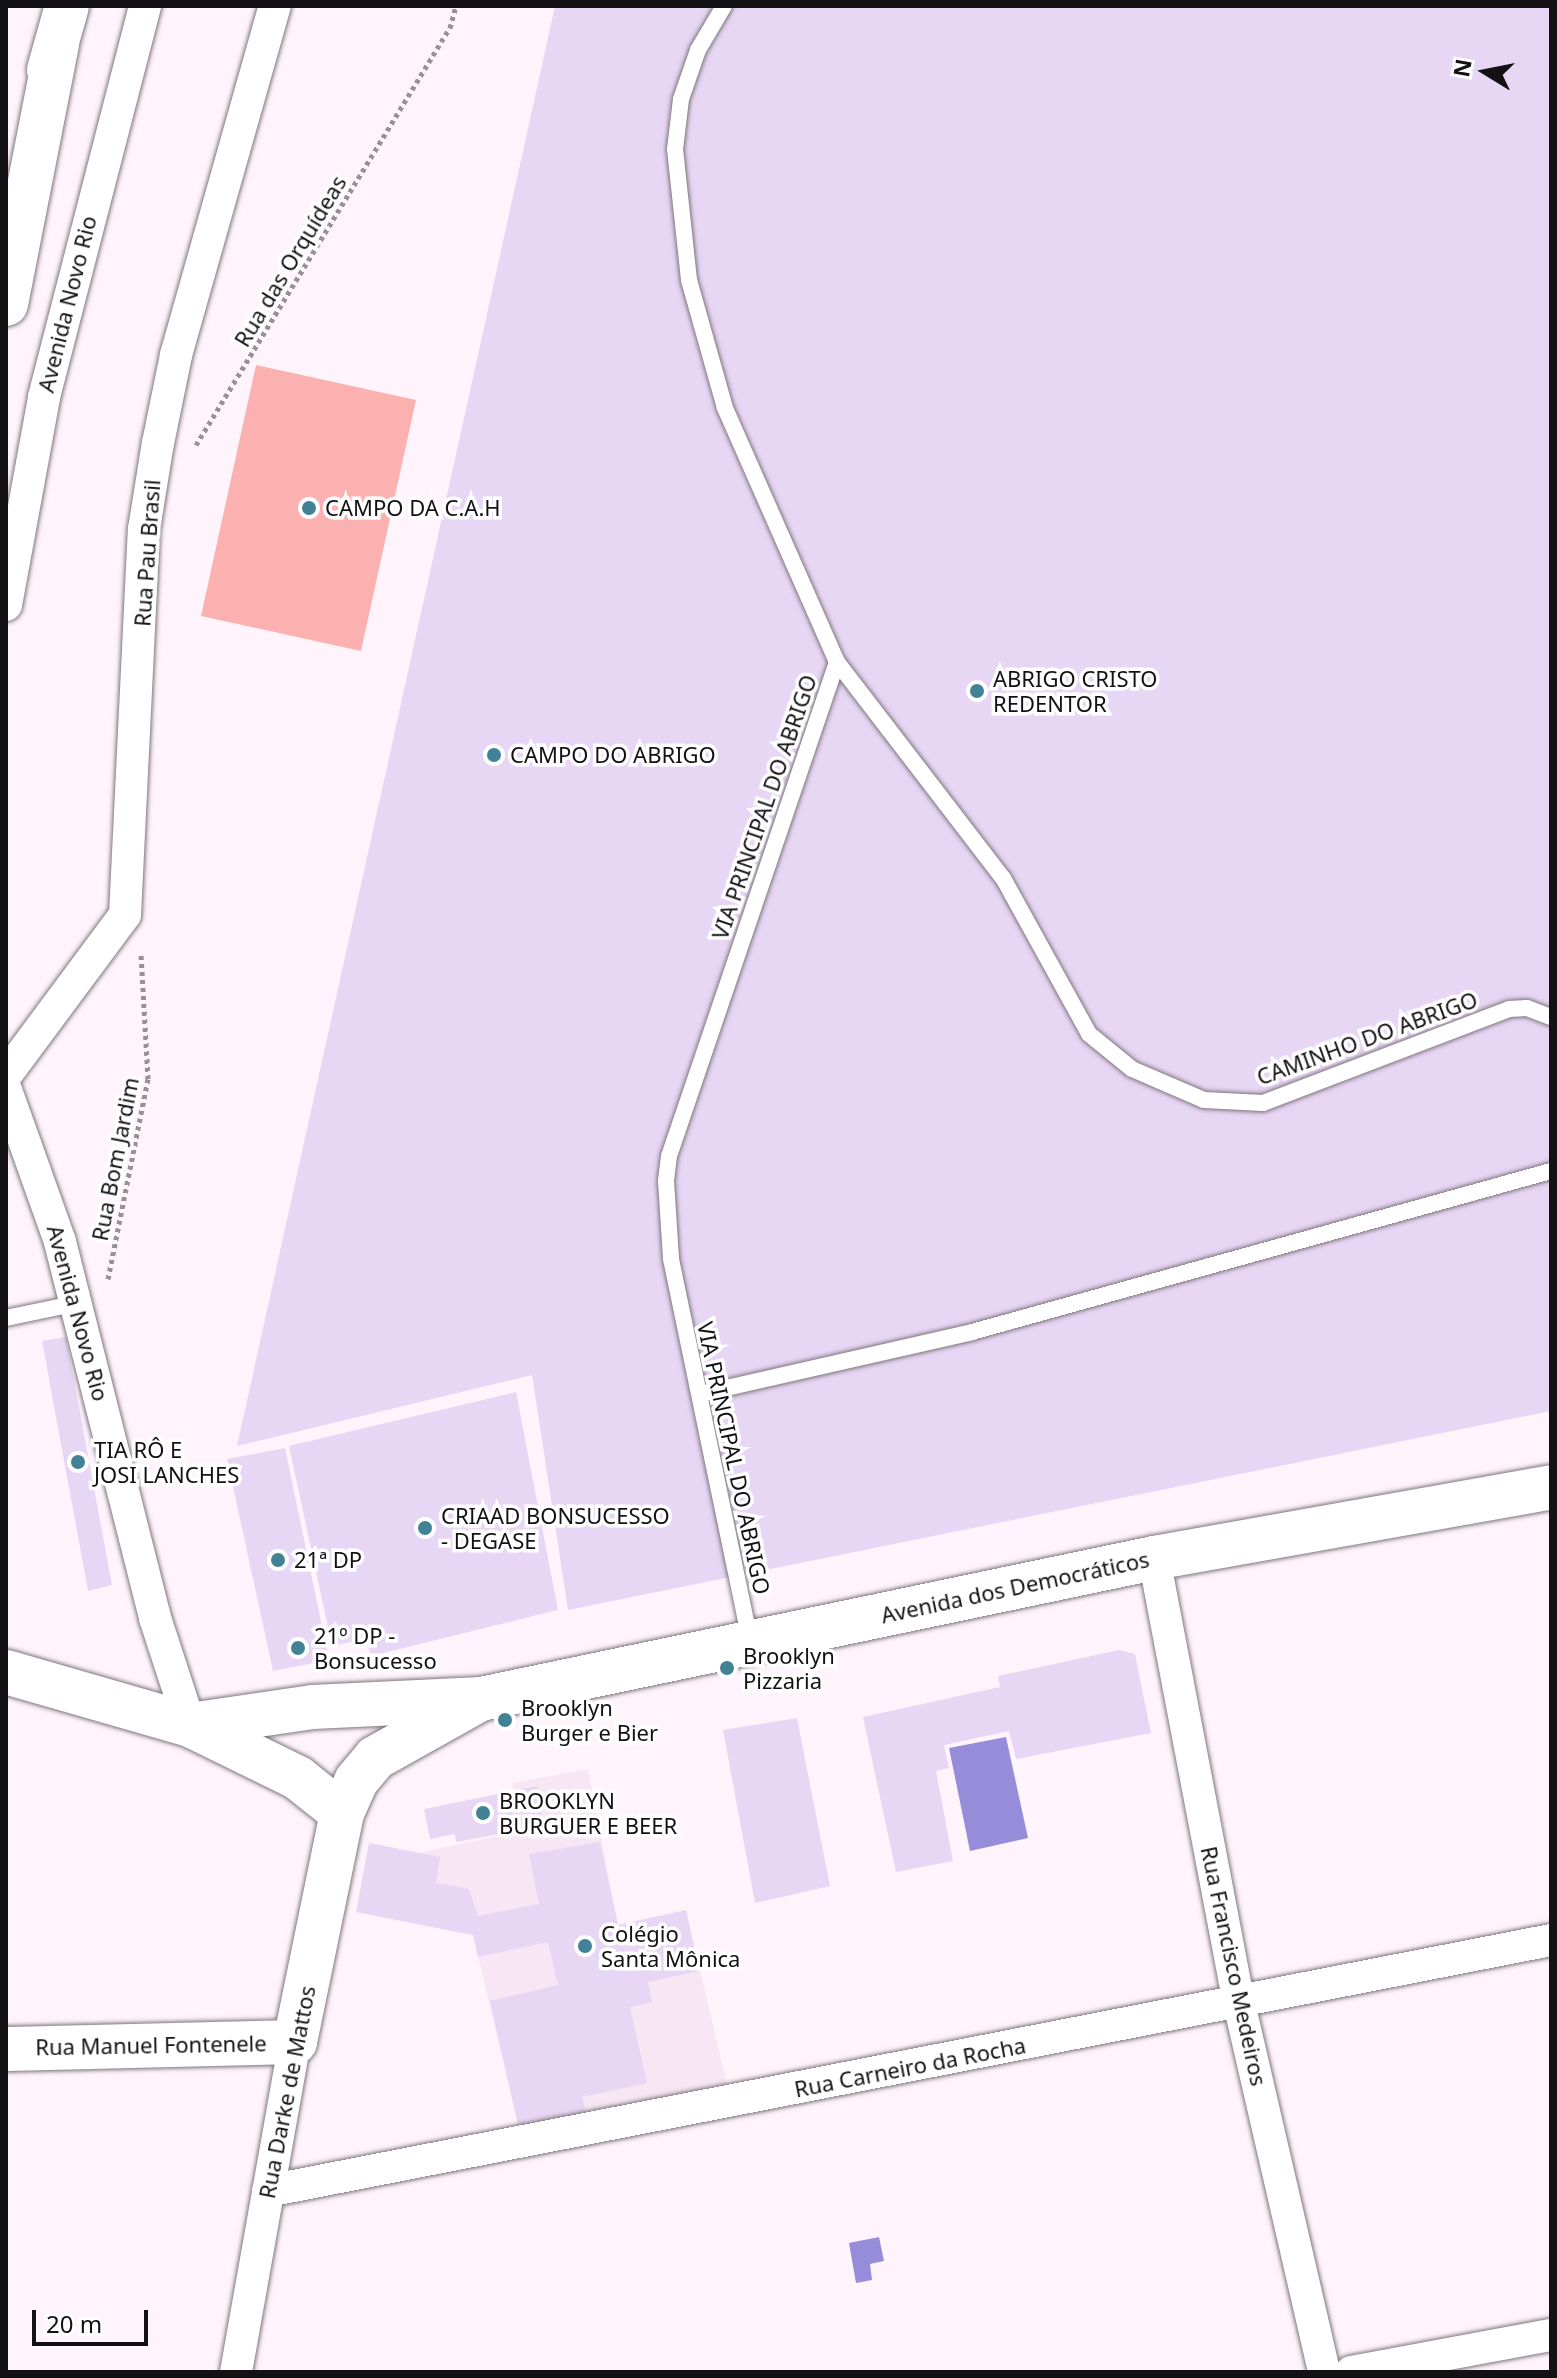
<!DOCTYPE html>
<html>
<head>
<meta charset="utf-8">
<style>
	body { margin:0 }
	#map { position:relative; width:1557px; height:2378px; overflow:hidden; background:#fff4fc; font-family:"Noto Sans",sans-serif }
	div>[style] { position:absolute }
	.built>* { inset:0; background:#f7e6f3 }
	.green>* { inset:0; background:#fcb1b1 }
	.water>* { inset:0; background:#958cda }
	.building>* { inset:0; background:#e8d6f5 }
	.path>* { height:5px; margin-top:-2.5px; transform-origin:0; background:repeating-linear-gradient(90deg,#979095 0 4px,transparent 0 8px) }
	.roads { filter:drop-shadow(0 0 2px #7f767d) drop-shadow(0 0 2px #7f767d) }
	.lane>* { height:16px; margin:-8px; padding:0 8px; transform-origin:8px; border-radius:8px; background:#fff }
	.street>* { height:32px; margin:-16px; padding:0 16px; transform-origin:16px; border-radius:16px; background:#fff }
	.secondary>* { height:44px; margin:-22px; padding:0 22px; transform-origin:22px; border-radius:22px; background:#fff }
	.highway>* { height:44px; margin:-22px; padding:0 22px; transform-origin:22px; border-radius:22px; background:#fff }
	.dots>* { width:22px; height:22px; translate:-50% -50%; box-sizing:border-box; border:4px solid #fff; border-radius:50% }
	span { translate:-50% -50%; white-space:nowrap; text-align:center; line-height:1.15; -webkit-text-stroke:7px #fff; paint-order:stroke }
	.street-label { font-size:22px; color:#141114 }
	.poi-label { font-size:22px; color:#141114 }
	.left { translate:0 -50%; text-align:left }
	.frame { position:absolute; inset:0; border:8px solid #141114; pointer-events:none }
	.north { position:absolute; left:1445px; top:32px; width:80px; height:80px; -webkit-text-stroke:6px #fff; paint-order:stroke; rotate:280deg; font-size:22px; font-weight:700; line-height:32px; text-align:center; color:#141114 }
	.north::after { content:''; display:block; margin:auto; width:28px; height:36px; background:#141114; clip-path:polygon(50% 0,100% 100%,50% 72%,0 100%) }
	.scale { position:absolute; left:32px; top:2310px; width:116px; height:36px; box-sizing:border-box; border:4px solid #141114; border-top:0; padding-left:10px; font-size:24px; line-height:28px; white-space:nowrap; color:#141114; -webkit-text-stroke:6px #fff; paint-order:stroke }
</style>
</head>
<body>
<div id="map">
	<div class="built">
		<i style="clip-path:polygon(588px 1769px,618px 1925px,686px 1910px,727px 2085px,519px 2129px,473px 1935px,356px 1912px,369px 1843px,418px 1853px,520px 1831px,512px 1783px)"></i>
	</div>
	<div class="green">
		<i style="clip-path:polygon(256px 365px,416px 400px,361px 651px,201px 616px)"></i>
	</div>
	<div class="water">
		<i style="clip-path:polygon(1006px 1737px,1028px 1838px,970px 1851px,949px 1748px)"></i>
		<i style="clip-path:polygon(879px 2237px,884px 2261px,870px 2264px,872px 2280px,856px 2283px,849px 2243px)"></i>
	</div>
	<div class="building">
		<i style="clip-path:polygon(555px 6px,1551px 6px,1551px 1411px,568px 1610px,532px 1375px,237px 1446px)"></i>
		<i style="clip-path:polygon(66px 1337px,112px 1585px,88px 1591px,42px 1341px)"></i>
		<i style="clip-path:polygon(516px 1392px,558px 1610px,371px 1656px,365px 1639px,332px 1646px,289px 1446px)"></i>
		<i style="clip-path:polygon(285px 1448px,329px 1660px,273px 1671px,227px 1459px)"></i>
		<i style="clip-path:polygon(1119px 1650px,1135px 1654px,1151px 1733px,1016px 1759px,1009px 1731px,944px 1745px,949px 1768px,936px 1771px,953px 1861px,896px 1872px,863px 1717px,1000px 1687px,998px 1676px)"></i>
		<i style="clip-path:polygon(797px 1718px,830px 1886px,755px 1903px,723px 1730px)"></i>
		<i style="clip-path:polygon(537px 1786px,542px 1818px,531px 1828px,456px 1842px,455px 1834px,430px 1839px,424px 1809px)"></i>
		<i style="clip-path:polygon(600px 1842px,618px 1925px,686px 1910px,699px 1971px,648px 1982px,652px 2002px,630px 2007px,647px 2083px,582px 2097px,586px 2114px,519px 2129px,490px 2001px,558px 1985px,548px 1942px,478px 1957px,473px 1935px,356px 1912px,369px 1843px,440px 1857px,436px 1883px,469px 1889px,478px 1916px,539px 1904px,529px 1854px)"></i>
	</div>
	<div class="path">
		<i style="left:196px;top:445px;width:488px;rotate:-58.7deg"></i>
		<i style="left:450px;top:28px;width:23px;rotate:-75deg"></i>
		<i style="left:108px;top:1279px;width:204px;rotate:-78.7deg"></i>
		<i style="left:148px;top:1079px;width:126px;rotate:-93.2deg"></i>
	</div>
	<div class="roads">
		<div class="lane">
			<i style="left:724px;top:6px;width:51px;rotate:120.6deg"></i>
			<i style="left:698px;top:50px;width:52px;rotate:109.1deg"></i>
			<i style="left:681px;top:99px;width:50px;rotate:96.8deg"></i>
			<i style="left:675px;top:149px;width:132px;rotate:83.9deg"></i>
			<i style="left:689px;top:280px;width:133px;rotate:74.3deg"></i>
			<i style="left:725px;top:408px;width:278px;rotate:66.2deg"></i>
			<i style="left:837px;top:662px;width:522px;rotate:108.78deg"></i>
			<i style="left:669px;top:1156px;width:25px;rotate:97deg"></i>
			<i style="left:666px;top:1181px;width:78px;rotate:86.3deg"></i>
			<i style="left:671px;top:1259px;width:390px;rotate:78.3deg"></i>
			<i style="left:837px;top:662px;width:272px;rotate:52.5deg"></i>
			<i style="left:1003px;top:878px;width:178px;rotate:61.1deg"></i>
			<i style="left:1089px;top:1034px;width:55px;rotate:39.1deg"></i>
			<i style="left:1132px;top:1069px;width:78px;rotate:23.3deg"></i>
			<i style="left:1204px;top:1100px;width:59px;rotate:2.9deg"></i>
			<i style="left:1263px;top:1103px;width:263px;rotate:-20.9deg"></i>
			<i style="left:1509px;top:1009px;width:18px;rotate:-3deg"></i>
			<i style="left:1527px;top:1008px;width:26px;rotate:21deg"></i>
			<i style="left:6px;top:1318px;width:74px;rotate:-11.8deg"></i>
			<i style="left:700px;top:1394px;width:279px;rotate:-12.8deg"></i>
			<i style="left:972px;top:1332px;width:601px;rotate:-15.54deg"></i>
		</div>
		<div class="street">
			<i style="left:6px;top:605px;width:211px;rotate:-79.6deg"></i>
			<i style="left:44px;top:397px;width:404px;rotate:-75.5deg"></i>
			<i style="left:6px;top:1075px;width:199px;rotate:-53.4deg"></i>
			<i style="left:125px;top:915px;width:386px;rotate:-87.2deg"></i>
			<i style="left:144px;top:529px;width:87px;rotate:-80.8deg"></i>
			<i style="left:158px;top:443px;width:90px;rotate:-78.4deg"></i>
			<i style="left:176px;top:355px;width:363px;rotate:-74.2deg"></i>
			<i style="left:6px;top:1090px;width:161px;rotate:70.4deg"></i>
			<i style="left:60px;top:1242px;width:388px;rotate:75.8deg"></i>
			<i style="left:155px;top:1618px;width:113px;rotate:71.9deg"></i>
			<i style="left:1154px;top:1558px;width:453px;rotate:79.2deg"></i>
			<i style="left:1239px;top:2003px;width:379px;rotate:77deg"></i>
			<i style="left:268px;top:2191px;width:1307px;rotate:-11.07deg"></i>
			<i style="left:236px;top:2372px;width:335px;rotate:-79.9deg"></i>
			<i style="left:1351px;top:2372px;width:203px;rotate:-10.5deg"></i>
		</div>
		<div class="secondary">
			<i style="left:6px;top:1672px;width:191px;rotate:16.1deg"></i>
			<i style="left:190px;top:1725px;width:120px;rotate:26.1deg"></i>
			<i style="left:298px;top:1778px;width:56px;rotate:38.5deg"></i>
			<i style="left:190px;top:1725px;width:124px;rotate:-8.3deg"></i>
			<i style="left:313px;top:1707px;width:168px;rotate:-2.7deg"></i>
			<i style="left:481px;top:1699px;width:688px;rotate:-11.83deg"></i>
			<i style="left:1154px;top:1558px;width:403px;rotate:-10.1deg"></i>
			<i style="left:6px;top:2049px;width:289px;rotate:-1.4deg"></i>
			<i style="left:295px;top:2042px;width:234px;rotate:-78.4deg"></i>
			<i style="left:342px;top:1813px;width:35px;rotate:-66deg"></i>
			<i style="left:356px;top:1781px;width:30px;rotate:-50deg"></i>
			<i style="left:375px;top:1758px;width:115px;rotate:-29.2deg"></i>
		</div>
		<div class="highway">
			<i style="left:49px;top:70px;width:66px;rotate:-74.3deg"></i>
			<i style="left:6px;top:304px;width:266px;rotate:-78.9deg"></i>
		</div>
	</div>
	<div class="dots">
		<i style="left:309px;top:508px;background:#428296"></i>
		<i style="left:977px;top:691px;background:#428296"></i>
		<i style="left:494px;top:755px;background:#428296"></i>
		<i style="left:78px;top:1462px;background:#428296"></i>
		<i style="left:425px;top:1528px;background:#428296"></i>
		<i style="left:278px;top:1560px;background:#428296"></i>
		<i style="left:298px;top:1648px;background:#428296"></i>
		<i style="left:727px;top:1668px;background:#428296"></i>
		<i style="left:505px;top:1720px;background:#428296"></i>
		<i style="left:483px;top:1813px;background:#428296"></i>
		<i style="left:585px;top:1946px;background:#428296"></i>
	</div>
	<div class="street-label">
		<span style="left:290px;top:261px;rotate:-59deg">Rua das Orquídeas</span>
		<span style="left:67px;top:304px;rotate:-76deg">Avenida Novo Rio</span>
		<span style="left:147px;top:553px;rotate:-86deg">Rua Pau Brasil</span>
		<span style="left:764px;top:807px;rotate:-71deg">VIA PRINCIPAL DO ABRIGO</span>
		<span style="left:1367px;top:1038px;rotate:-20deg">CAMINHO DO ABRIGO</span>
		<span style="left:115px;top:1159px;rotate:-79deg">Rua Bom Jardim</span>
		<span style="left:78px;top:1313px;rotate:75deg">Avenida Novo Rio</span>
		<span style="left:734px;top:1458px;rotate:78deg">VIA PRINCIPAL DO ABRIGO</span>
		<span style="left:1015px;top:1587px;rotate:-12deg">Avenida dos Democráticos</span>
		<span style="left:1234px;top:1966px;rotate:78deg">Rua Francisco Medeiros</span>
		<span style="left:151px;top:2045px;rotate:-1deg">Rua Manuel Fontenele</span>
		<span style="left:910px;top:2067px;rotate:-11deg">Rua Carneiro da Rocha</span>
		<span style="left:287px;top:2092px;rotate:-79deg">Rua Darke de Mattos</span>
	</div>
	<div class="poi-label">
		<span class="left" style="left:325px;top:508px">CAMPO DA C.A.H</span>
		<span class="left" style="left:993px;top:691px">ABRIGO CRISTO<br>REDENTOR</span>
		<span class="left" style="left:510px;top:755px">CAMPO DO ABRIGO</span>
		<span class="left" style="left:94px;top:1462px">TIA RÔ E<br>JOSI LANCHES</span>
		<span class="left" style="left:441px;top:1528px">CRIAAD BONSUCESSO<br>- DEGASE</span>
		<span class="left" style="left:294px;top:1560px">21ª DP</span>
		<span class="left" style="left:314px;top:1648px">21º DP -<br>Bonsucesso</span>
		<span class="left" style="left:743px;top:1668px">Brooklyn<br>Pizzaria</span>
		<span class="left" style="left:521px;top:1720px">Brooklyn<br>Burger e Bier</span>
		<span class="left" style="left:499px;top:1813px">BROOKLYN<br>BURGUER E BEER</span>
		<span class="left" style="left:601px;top:1946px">Colégio<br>Santa Mônica</span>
	</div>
	<div class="frame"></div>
	<div class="north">N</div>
	<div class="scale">20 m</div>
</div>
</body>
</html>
